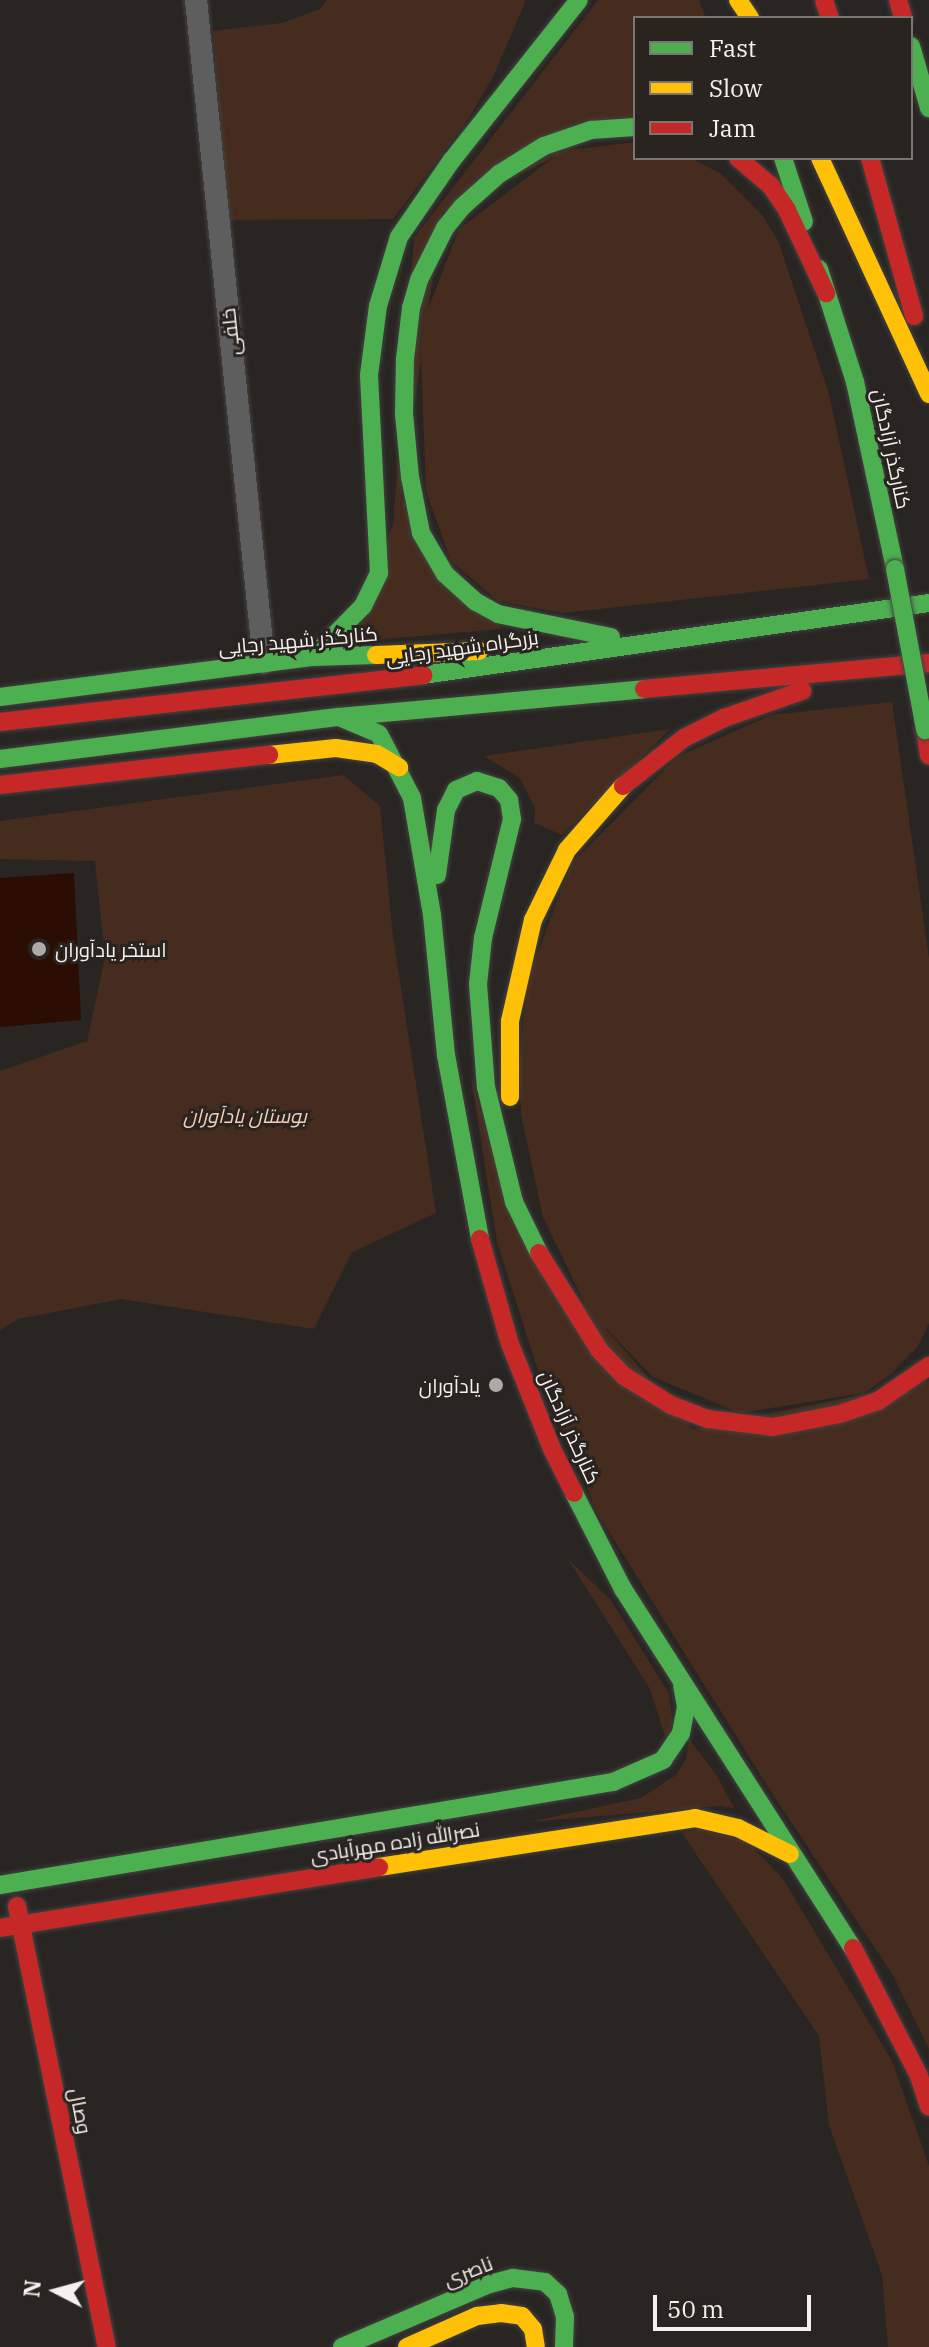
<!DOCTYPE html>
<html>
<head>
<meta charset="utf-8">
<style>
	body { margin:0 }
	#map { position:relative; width:929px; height:2347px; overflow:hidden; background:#282523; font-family:"IBM Plex Serif",Cairo,serif }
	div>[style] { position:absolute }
	.green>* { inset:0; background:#462c1e }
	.water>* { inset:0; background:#2c0d03 }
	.roads { filter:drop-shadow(0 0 2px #444240) drop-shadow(0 0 2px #444240) }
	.street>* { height:22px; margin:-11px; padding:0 11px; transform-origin:11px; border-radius:11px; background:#5f5e5e }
	.fast>* { height:18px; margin:-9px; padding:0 9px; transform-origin:9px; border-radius:9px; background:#4caf50 }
	.slow>* { height:18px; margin:-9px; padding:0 9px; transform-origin:9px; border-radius:9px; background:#ffc107 }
	.jam>* { height:18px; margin:-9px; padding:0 9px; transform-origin:9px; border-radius:9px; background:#c62828 }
	.bridges { filter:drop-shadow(0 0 2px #444240) drop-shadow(0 0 2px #444240) }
	.fast-bridge>* { height:18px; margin:-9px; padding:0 9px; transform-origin:9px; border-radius:9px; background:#4caf50 }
	.dots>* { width:22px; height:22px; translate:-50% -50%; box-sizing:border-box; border:4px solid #2a2421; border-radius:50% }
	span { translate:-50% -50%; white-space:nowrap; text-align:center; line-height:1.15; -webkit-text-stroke:6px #2a2421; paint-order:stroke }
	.street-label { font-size:20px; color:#f5f1ef }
	.poi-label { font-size:20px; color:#f5f1ef }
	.left { translate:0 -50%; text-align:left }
	.right { translate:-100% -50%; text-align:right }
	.park-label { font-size:20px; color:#f6cdb8; font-style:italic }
	.legend { position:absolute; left:633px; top:16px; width:280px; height:144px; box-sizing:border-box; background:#2a2421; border:2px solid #7b7673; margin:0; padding:10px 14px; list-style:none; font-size:24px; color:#f5f1ef }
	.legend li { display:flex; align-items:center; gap:16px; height:40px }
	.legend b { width:40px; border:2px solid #7b7673 }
	.north { position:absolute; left:16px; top:2251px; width:80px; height:80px; -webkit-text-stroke:6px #2a2421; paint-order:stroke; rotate:276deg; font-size:22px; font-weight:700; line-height:32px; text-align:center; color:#f5f1ef }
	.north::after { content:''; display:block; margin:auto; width:28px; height:36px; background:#f5f1ef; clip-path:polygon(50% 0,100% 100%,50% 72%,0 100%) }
	.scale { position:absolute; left:653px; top:2295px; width:158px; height:36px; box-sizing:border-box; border:4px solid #f5f1ef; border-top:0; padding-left:10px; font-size:24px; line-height:28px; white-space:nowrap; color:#f5f1ef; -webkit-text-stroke:6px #2a2421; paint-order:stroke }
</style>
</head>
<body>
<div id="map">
	<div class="green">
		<i style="clip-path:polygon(327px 0,526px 0,493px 77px,469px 118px,393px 219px,228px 220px,213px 31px,282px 23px,320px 9px)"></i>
		<i style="clip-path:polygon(598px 0,699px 0,706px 18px,635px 18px,635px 117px,442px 213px,401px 497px,502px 629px,349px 642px,393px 525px,414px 238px)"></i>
		<i style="clip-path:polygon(635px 142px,635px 158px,691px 158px,721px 174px,763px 216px,779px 243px,829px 394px,869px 579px,563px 613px,498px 601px,451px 561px,426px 491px,420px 330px,459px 229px,562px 151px)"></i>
		<i style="clip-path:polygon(892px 702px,929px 958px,929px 1323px,918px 1346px,890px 1375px,864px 1393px,740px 1413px,653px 1377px,588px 1310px,543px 1217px,521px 1115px,519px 1065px,528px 979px,571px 864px,677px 757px,771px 715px)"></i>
		<i style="clip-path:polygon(670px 729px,562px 835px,534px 823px,535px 808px,520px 778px,484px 756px)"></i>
		<i style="clip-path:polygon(343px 775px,380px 806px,393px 936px,436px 1213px,352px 1252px,314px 1329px,121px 1299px,18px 1319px,0 1330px,0 1071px,87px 1041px,105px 958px,95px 861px,0 859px,0 821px)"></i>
		<i style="clip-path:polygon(470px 1072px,511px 1220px,693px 1429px,929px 1381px,929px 2049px,893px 1975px,773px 1795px,598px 1514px,542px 1383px,497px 1242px)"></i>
		<i style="clip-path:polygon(568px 1559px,611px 1600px,669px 1694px,673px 1724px,666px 1739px,650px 1689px)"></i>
		<i style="clip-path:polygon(689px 1739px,717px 1776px,734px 1808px,721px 1806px,529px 1822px,641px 1798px,676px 1775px,686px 1759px)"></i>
		<i style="clip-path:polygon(701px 1829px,748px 1842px,783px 1879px,892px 2061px,929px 2166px,929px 2347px,888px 2347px,882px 2275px,829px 2125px,819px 2036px,682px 1833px)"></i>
	</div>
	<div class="water">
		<i style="clip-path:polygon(74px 873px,81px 1020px,0 1027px,0 878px)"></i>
	</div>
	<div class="roads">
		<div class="street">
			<i style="left:196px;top:0;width:666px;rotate:84.14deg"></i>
		</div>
		<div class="fast">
			<i style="left:911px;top:46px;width:65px;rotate:73.8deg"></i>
			<i style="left:783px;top:158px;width:67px;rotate:71.8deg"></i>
			<i style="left:819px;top:269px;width:119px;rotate:72.3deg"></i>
			<i style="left:855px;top:382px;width:191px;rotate:77.9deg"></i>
			<i style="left:611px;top:637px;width:115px;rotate:-168.5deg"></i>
			<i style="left:498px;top:614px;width:25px;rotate:-151deg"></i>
			<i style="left:476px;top:602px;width:42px;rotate:-137.9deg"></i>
			<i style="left:445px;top:574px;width:48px;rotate:-120.3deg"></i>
			<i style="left:421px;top:533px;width:57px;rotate:-101.1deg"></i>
			<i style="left:410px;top:477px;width:63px;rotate:-95.4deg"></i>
			<i style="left:404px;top:414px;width:55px;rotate:-89deg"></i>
			<i style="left:405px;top:359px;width:51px;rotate:-83.3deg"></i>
			<i style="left:411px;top:308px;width:29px;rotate:-74deg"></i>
			<i style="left:419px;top:280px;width:58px;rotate:-63.4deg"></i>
			<i style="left:445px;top:228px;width:27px;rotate:-51deg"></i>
			<i style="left:462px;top:207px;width:50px;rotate:-41.7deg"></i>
			<i style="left:499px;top:174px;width:53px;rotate:-31.9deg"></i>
			<i style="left:544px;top:146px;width:50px;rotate:-18.8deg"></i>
			<i style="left:591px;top:130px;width:44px;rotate:-3.9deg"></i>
			<i style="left:313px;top:657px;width:71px;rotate:-45.6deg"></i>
			<i style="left:363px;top:606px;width:37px;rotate:-64deg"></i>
			<i style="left:379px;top:573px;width:198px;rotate:-92.9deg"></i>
			<i style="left:369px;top:375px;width:70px;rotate:-82.6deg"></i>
			<i style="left:378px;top:306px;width:72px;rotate:-73.1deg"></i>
			<i style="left:399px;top:237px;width:93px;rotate:-55.5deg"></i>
			<i style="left:452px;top:160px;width:204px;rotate:-51.6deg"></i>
			<i style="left:423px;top:675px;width:511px;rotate:-8.1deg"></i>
			<i style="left:0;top:697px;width:316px;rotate:-7.3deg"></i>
			<i style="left:313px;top:657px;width:63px;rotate:-1.8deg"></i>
			<i style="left:339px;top:717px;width:43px;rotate:23deg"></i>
			<i style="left:379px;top:734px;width:72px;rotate:62.7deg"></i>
			<i style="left:412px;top:798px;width:119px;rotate:80.3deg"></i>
			<i style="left:432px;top:915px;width:141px;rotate:84.3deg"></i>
			<i style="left:446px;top:1055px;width:187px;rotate:79.5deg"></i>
			<i style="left:0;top:759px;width:342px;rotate:-7.1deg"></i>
			<i style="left:339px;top:717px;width:306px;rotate:-5.2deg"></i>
			<i style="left:437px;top:875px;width:66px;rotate:-82.1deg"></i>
			<i style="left:446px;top:810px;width:22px;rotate:-63deg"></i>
			<i style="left:456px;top:790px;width:23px;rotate:-23deg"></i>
			<i style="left:477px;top:781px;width:23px;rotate:18deg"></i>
			<i style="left:499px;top:788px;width:16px;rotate:50deg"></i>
			<i style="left:509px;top:800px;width:19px;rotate:81deg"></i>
			<i style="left:512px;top:819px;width:122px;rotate:103.7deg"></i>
			<i style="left:483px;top:938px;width:46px;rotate:96.2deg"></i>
			<i style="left:478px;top:984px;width:103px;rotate:85.6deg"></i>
			<i style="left:486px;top:1087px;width:118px;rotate:76.3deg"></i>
			<i style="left:514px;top:1202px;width:57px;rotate:63.9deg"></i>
			<i style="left:574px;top:1493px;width:108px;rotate:63deg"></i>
			<i style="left:623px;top:1589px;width:426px;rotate:57.4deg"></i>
			<i style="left:0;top:1885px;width:622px;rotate:-9.54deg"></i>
			<i style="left:613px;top:1782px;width:55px;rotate:-23.7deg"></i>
			<i style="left:663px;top:1760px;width:32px;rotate:-56deg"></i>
			<i style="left:681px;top:1733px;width:26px;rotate:-79deg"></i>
			<i style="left:686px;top:1707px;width:22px;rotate:-100deg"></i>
			<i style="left:342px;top:2347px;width:161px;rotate:-23.1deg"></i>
			<i style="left:490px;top:2284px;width:24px;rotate:-15deg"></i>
			<i style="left:513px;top:2278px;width:32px;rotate:7deg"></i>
			<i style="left:545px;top:2282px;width:18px;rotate:43deg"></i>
			<i style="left:558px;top:2294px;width:24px;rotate:73deg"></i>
			<i style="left:565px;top:2317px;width:30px;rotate:92deg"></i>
		</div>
		<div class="slow">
			<i style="left:738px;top:0;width:22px;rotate:56deg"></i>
			<i style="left:820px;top:158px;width:260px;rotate:65.2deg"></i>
			<i style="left:376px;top:655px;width:103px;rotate:-2.2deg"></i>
			<i style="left:269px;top:755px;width:67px;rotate:-6deg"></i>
			<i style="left:336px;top:748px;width:41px;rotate:8.3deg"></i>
			<i style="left:377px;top:754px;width:26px;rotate:31deg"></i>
			<i style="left:510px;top:1097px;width:76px;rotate:-90deg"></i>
			<i style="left:510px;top:1021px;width:104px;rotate:-77.2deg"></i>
			<i style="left:533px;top:920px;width:78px;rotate:-64.1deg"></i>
			<i style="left:567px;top:850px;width:85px;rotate:-48.8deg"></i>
			<i style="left:379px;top:1867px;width:320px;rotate:-8.8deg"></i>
			<i style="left:695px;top:1818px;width:44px;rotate:13.1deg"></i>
			<i style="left:738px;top:1828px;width:58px;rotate:26.6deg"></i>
			<i style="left:407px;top:2347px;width:77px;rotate:-23.9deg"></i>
			<i style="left:477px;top:2316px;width:24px;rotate:-7deg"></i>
			<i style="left:501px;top:2313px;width:21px;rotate:8deg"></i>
			<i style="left:522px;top:2316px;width:17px;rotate:50deg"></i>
			<i style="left:533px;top:2329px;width:18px;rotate:81deg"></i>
		</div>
		<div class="jam">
			<i style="left:824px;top:0;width:19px;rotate:72deg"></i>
			<i style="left:898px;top:0;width:19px;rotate:74deg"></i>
			<i style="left:738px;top:158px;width:43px;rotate:40.3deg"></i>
			<i style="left:771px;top:186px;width:29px;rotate:56deg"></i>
			<i style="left:787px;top:210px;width:92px;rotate:64.8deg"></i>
			<i style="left:870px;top:158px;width:164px;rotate:74.4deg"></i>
			<i style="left:644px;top:689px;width:286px;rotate:-5.2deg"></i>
			<i style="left:0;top:722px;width:426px;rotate:-6.3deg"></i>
			<i style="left:925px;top:730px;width:26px;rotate:81deg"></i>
			<i style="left:0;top:785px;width:271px;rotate:-6.4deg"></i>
			<i style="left:623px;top:786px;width:78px;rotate:-38.2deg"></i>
			<i style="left:684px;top:738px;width:45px;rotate:-26.6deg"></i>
			<i style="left:724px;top:718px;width:83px;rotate:-19.1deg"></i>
			<i style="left:480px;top:1239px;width:109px;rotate:74.1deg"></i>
			<i style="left:510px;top:1344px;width:113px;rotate:68.2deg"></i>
			<i style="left:552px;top:1449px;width:49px;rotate:63.4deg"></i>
			<i style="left:539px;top:1253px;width:115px;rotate:58.1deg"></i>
			<i style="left:600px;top:1351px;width:35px;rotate:46deg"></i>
			<i style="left:624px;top:1376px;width:55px;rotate:31.7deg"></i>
			<i style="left:671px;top:1405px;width:40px;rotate:21deg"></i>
			<i style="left:708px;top:1419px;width:65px;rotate:7deg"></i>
			<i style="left:773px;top:1427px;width:68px;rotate:-11deg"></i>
			<i style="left:840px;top:1414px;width:40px;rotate:-18.9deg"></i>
			<i style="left:878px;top:1401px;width:62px;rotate:-34.5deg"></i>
			<i style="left:17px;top:1906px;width:450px;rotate:78.5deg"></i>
			<i style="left:0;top:1928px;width:384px;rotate:-9.1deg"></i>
			<i style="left:853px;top:1948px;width:144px;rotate:62.7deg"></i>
			<i style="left:919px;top:2076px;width:32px;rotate:72deg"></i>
		</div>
	</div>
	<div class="bridges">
		<div class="fast-bridge">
			<i style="left:895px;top:569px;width:164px;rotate:79.4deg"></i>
		</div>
	</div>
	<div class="dots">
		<i style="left:39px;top:949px;background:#adaaa8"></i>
		<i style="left:496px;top:1385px;background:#adaaa8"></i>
	</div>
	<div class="street-label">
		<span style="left:230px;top:332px;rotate:-96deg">خلفی</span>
		<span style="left:892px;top:449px;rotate:78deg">کنارگذر آزادگان</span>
		<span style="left:298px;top:640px;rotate:-5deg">کنارگذر شهید رجایی</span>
		<span style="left:462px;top:647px;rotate:-8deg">بزرگراه شهید رجایی</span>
		<span style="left:570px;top:1427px;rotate:66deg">کنارگذر آزادگان</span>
		<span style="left:395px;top:1842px;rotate:-9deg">نصرالله زاده مهرآبادی</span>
		<span style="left:81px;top:2111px;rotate:79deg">وصال</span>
		<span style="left:468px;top:2271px;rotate:-21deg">ناصری</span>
	</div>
	<div class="poi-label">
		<span class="left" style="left:55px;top:949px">استخر یادآوران</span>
		<span class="right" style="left:480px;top:1385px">یادآوران</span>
	</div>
	<div class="park-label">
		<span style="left:245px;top:1115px">بوستان یادآوران</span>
	</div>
	<ul class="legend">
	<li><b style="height:10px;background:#4caf50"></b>Fast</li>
	<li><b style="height:10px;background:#ffc107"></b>Slow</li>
	<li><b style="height:10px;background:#c62828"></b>Jam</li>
	</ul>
	<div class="north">N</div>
	<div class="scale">50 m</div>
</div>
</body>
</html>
